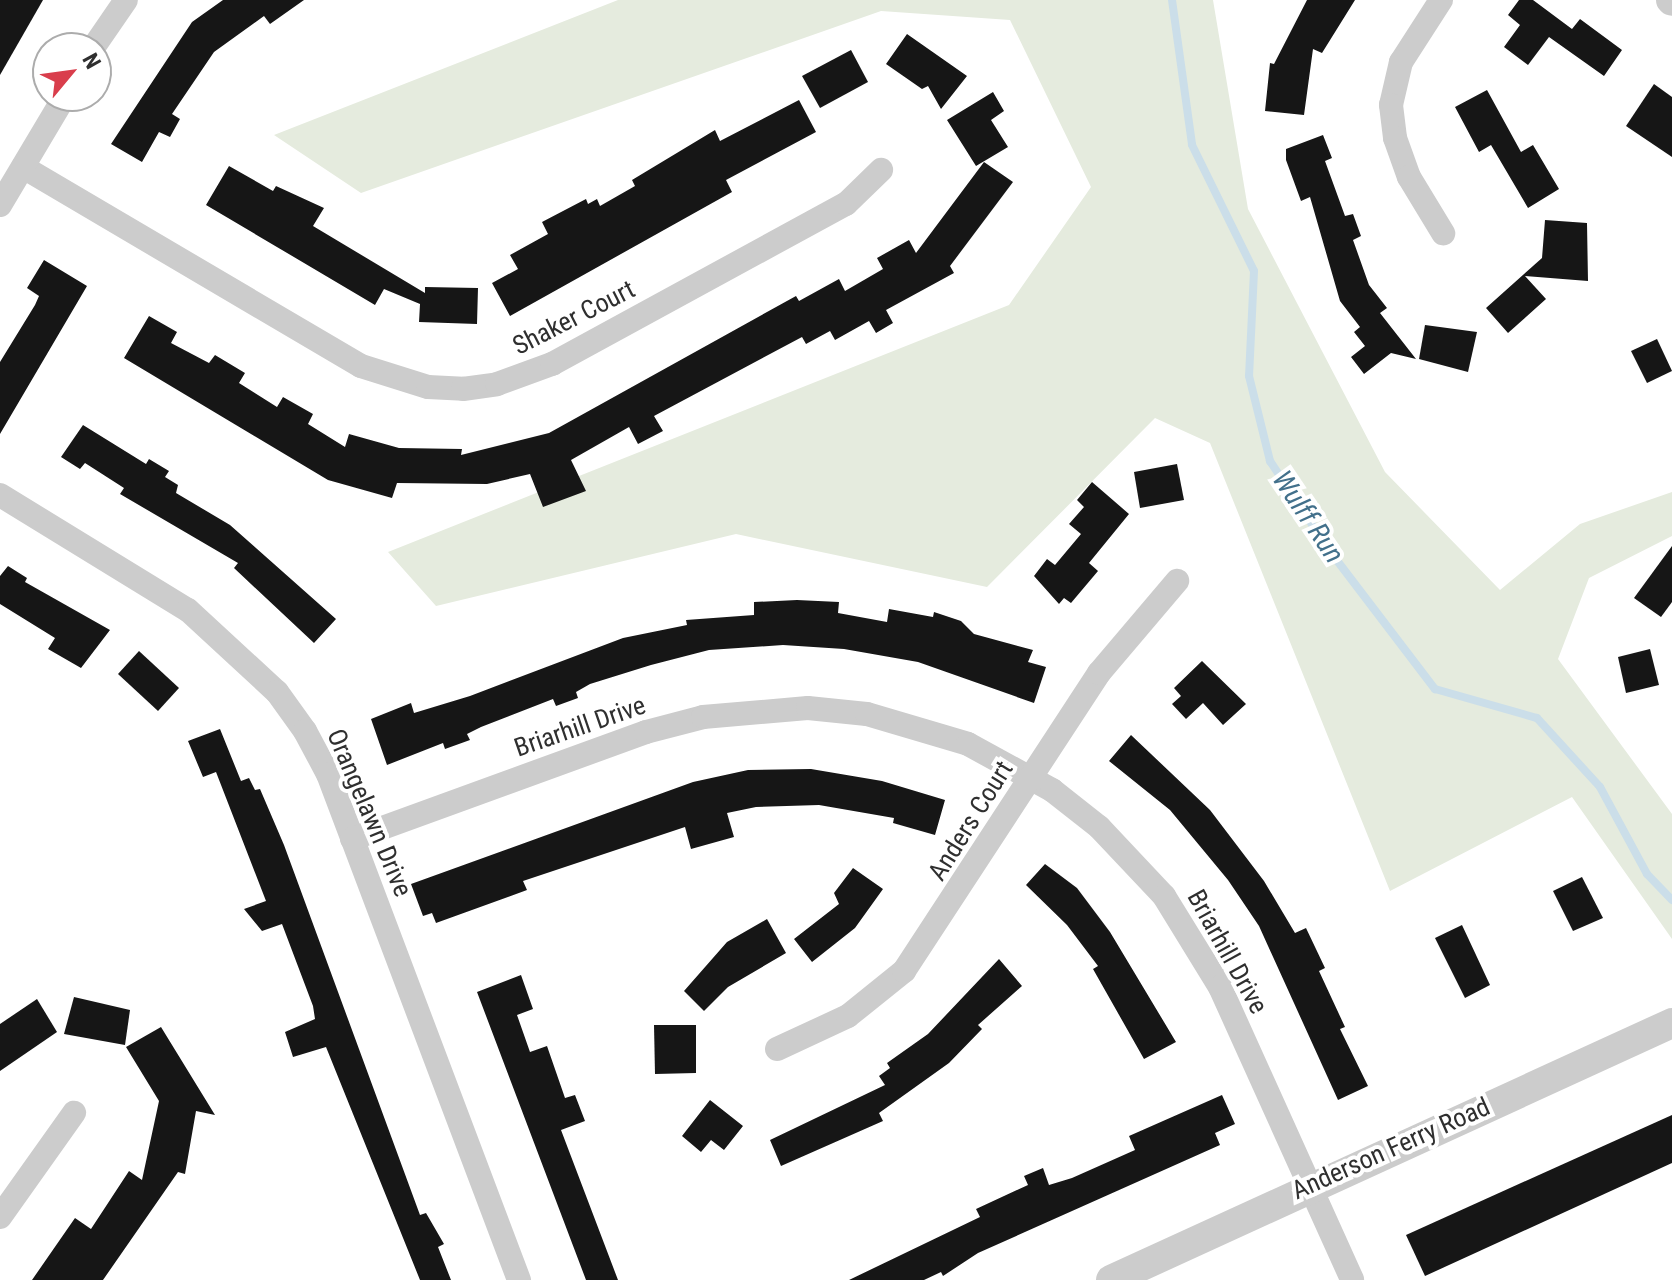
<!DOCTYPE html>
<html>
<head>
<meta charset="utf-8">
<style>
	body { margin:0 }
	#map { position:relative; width:1672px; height:1280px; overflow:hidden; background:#fff; font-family:"Roboto Condensed",sans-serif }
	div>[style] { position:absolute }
	.green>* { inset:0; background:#e5ebde }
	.stream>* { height:8px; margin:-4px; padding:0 4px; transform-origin:4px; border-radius:4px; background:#cbdee9 }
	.building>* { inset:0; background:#161616 }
	.minor>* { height:24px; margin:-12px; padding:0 12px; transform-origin:12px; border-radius:12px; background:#ccc }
	.tertiary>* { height:30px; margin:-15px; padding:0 15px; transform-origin:15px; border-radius:15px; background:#ccc }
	span { translate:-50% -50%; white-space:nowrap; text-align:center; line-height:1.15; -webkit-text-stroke:8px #fff; paint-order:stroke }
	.street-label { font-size:26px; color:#2f2f2f }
	.water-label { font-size:28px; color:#42708b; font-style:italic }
	.north { position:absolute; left:32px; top:32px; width:80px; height:80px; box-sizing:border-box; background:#fff; border:2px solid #acacac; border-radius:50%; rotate:61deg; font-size:22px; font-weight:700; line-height:32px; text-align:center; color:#2f2f2f }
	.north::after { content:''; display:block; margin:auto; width:28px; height:36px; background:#d93e4c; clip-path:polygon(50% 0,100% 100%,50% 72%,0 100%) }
</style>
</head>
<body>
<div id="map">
	<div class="green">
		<i style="clip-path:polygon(618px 0,1213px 0,1248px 209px,1385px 472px,1500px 590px,1580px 524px,1672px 492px,1672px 536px,1589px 578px,1558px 659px,1672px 814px,1672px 939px,1572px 797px,1390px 891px,1210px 443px,1155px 418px,987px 587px,736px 534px,436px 606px,388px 552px,1009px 305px,1091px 187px,1010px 20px,881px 11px,361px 193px,274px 135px)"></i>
	</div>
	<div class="stream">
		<i style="left:1172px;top:0;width:146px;rotate:82.1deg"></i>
		<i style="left:1192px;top:145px;width:140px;rotate:63.8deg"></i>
		<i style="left:1254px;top:271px;width:105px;rotate:92.7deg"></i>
		<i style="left:1249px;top:376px;width:88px;rotate:76.1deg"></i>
		<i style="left:1270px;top:461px;width:107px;rotate:56.5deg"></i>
		<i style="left:1329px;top:550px;width:175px;rotate:52.7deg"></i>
		<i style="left:1435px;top:689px;width:106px;rotate:15.9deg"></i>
		<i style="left:1537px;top:718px;width:93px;rotate:47.6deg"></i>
		<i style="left:1600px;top:787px;width:99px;rotate:61.6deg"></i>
		<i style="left:1647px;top:874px;width:36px;rotate:46deg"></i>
	</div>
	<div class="building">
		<i style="clip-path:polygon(0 0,43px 0,0 75px)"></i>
		<i style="clip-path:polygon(223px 0,304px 0,270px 24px,264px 16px,214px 52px,172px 114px,180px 119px,170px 137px,159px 132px,142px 162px,111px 144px,192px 22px)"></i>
		<i style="clip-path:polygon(1307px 0,1355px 0,1322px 53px,1313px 49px,1304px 115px,1265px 111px,1270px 63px,1274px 64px)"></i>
		<i style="clip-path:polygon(1519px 0,1533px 0,1572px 29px,1580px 19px,1622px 50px,1604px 76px,1549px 37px,1528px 65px,1504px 47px,1520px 25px,1508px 15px)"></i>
		<i style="clip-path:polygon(907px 34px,967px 76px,941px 109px,928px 86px,922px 89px,886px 64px)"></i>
		<i style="clip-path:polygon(851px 50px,868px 82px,820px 108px,802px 76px)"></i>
		<i style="clip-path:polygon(1654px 84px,1672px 97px,1672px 157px,1626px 126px)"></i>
		<i style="clip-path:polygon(1487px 90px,1521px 152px,1533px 145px,1559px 189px,1528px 208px,1491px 145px,1479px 152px,1455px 107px)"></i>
		<i style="clip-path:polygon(993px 92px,1004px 111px,991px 120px,1008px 147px,976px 166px,947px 120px)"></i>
		<i style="clip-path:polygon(799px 100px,816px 132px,726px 180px,732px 192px,510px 316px,492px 283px,518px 269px,510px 255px,548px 234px,542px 222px,586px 199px,588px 204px,597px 199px,600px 206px,635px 186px,632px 180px,715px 130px,720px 141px)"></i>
		<i style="clip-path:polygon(1323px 135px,1332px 158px,1325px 161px,1345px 216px,1353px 214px,1361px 236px,1353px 240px,1369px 285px,1387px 308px,1380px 313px,1416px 359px,1391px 353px,1364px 374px,1351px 357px,1365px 346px,1354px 332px,1360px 327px,1340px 301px,1310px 197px,1301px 201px,1286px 160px,1286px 149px)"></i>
		<i style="clip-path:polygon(984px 162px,1013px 182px,950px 266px,954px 273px,886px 310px,893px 323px,876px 333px,869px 321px,835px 340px,830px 331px,806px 344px,802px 337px,654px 416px,663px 431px,638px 444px,629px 427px,571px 460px,586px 491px,543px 507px,530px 474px,487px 484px,397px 483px,392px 498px,328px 480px,124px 358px,149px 316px,177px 332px,171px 343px,209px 363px,215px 355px,245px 373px,239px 383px,277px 407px,283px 397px,313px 414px,308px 424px,345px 447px,349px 434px,399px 448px,462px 449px,461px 455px,549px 433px,796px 296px,799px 301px,839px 279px,845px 291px,883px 269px,877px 258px,909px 240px,916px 253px)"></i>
		<i style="clip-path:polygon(229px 166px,273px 191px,276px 186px,324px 208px,313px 226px,425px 293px,425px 287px,478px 288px,477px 324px,419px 322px,420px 304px,384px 289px,375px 305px,206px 205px)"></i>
		<i style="clip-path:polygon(1545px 220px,1587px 223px,1588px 281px,1525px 276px,1546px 299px,1508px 333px,1486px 308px,1542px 258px)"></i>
		<i style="clip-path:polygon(44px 260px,87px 286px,0 434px,0 362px,35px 305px,39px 296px,27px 288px)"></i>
		<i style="clip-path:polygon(1425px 325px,1477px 332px,1468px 372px,1419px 359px)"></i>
		<i style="clip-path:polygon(1657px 339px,1672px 371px,1647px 383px,1631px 351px)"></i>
		<i style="clip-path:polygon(83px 425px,146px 464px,149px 459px,169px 471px,165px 477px,178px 485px,176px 493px,230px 525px,336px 619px,314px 643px,234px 568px,238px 563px,120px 494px,124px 488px,85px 463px,80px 469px,61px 457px)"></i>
		<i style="clip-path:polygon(1177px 464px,1184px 500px,1140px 508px,1134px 472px)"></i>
		<i style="clip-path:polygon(1092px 482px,1129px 514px,1089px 563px,1098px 571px,1071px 603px,1064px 598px,1059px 604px,1034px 576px,1047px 559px,1055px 565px,1081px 534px,1069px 524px,1084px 507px,1077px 500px)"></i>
		<i style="clip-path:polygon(1672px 546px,1672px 602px,1661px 617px,1634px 598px)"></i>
		<i style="clip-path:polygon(8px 566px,27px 578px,25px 582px,110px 630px,81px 668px,48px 649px,55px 638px,0 604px,0 576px)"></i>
		<i style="clip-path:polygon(797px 600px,839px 602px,838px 613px,887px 622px,889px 609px,933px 617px,934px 612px,961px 621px,974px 634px,1033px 650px,1028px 662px,1046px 667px,1034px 703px,918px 662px,844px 649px,783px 645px,709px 650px,651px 665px,590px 684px,576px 692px,578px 698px,556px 706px,553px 699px,481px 727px,467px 734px,470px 740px,445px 749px,443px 743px,387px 765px,371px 719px,411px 703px,414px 713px,470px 696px,623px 638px,687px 625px,686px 620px,754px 615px,754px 602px)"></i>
		<i style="clip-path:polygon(1650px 649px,1659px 685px,1626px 693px,1618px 657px)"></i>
		<i style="clip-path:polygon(139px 651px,179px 688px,158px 711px,118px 674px)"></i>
		<i style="clip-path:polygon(1202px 661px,1246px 704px,1223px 725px,1203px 703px,1186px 719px,1172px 704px,1181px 696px,1174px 688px)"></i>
		<i style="clip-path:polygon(220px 729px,241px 781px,249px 778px,255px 790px,260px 789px,284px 845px,420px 1215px,426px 1213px,444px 1244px,438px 1247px,451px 1280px,420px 1280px,326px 1047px,293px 1057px,285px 1032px,315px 1019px,313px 1006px,282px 924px,262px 931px,244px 909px,266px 901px,216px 772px,203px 777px,188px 741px)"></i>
		<i style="clip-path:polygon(1131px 735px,1210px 810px,1264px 881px,1295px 933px,1306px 928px,1325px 968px,1319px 971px,1345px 1027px,1340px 1029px,1368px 1086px,1338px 1100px,1259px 926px,1228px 880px,1170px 810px,1109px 761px)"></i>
		<i style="clip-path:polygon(811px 769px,882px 781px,945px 800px,935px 835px,893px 823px,894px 818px,819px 805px,756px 807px,727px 813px,734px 837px,691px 849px,685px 827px,523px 881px,527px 890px,436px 923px,432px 913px,423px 916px,411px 884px,693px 782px,748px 770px)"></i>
		<i style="clip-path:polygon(1045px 864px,1077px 888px,1110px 932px,1176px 1042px,1144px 1059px,1093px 969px,1098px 966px,1067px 925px,1026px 885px)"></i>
		<i style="clip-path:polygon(853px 868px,883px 889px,855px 928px,812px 962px,794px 939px,839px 904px,834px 893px)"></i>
		<i style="clip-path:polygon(1582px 877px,1603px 918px,1573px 931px,1553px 891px)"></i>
		<i style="clip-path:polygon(767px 919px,786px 953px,728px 987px,704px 1011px,684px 991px,727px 942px)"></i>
		<i style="clip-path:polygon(1462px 925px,1490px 985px,1465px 998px,1435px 938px)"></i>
		<i style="clip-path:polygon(999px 959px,1022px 986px,978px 1025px,982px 1029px,949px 1063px,879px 1113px,883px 1121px,781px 1166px,770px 1140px,885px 1085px,879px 1076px,890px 1068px,887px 1063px,928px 1034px)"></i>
		<i style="clip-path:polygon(521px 975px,533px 1009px,517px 1015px,530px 1052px,547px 1046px,565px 1098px,575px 1095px,585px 1121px,561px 1130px,618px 1280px,586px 1280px,477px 992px)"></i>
		<i style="clip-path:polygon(74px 997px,130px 1010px,125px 1045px,64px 1034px)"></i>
		<i style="clip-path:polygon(37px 999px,57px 1032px,0 1071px,0 1024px)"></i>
		<i style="clip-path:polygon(654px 1025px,696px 1025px,696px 1073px,655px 1074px)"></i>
		<i style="clip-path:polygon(161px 1027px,215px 1115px,196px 1111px,185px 1174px,178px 1172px,103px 1280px,32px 1280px,75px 1218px,91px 1229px,129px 1171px,142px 1180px,159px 1101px,126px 1047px)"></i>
		<i style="clip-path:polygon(1222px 1095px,1235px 1124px,1215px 1133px,1220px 1145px,978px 1253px,943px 1276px,941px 1272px,924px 1280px,849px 1280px,980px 1217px,976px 1209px,1028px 1185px,1024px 1176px,1043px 1168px,1049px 1185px,1072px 1178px,1135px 1150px,1129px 1136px)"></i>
		<i style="clip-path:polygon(710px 1100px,743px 1126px,724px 1150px,711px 1140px,701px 1152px,682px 1136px)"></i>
		<i style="clip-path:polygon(1672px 1115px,1672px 1163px,1425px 1276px,1406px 1235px)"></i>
	</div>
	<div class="minor">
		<i style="left:1441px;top:0;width:74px;rotate:122.8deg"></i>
		<i style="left:1401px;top:62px;width:44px;rotate:103.1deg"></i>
		<i style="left:1391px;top:105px;width:33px;rotate:83deg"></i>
		<i style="left:1395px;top:138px;width:41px;rotate:70.3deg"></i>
		<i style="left:1409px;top:177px;width:66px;rotate:58.7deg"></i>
		<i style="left:93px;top:48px;width:58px;rotate:-55.5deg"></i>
		<i style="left:23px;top:167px;width:392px;rotate:30.5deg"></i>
		<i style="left:361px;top:366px;width:70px;rotate:17.4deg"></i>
		<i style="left:428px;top:387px;width:35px;rotate:3deg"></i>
		<i style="left:463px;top:389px;width:34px;rotate:-8deg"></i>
		<i style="left:497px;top:384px;width:59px;rotate:-20deg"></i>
		<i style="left:552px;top:364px;width:335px;rotate:-28.6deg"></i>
		<i style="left:846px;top:204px;width:49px;rotate:-44.2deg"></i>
		<i style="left:0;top:205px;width:127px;rotate:-59.2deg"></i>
		<i style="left:0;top:495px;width:220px;rotate:31.5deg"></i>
		<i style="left:188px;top:610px;width:121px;rotate:42.7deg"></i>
		<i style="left:277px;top:692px;width:48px;rotate:54.3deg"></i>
		<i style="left:305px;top:731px;width:49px;rotate:61.9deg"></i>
		<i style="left:328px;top:774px;width:541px;rotate:69.32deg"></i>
		<i style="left:352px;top:839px;width:313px;rotate:-20deg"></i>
		<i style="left:646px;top:732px;width:59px;rotate:-14.7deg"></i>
		<i style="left:703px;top:717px;width:105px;rotate:-4.9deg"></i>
		<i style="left:808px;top:708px;width:59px;rotate:5.8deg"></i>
		<i style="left:867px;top:714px;width:105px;rotate:16.5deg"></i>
		<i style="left:968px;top:744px;width:96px;rotate:28.7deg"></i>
		<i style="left:1052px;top:790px;width:60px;rotate:38.2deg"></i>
		<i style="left:1099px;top:827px;width:95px;rotate:46.7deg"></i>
		<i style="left:1164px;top:896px;width:107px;rotate:58.4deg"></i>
		<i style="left:1220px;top:987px;width:321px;rotate:65.7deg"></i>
		<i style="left:777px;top:1049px;width:78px;rotate:-24.9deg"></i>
		<i style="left:848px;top:1016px;width:72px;rotate:-38.8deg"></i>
		<i style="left:904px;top:971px;width:356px;rotate:-56.8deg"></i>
		<i style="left:1099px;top:673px;width:121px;rotate:-49.7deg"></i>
		<i style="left:0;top:1217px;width:128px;rotate:-54.6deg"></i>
	</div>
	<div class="tertiary">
		<i style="left:1671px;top:0;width:1px;rotate:45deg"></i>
		<i style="left:1111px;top:1280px;width:617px;rotate:-24.61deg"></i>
	</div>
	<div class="street-label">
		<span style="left:574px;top:318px;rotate:-27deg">Shaker Court</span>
		<span style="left:580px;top:727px;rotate:-19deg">Briarhill Drive</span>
		<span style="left:369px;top:813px;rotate:67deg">Orangelawn Drive</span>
		<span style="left:971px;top:821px;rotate:-58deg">Anders Court</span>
		<span style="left:1227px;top:952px;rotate:61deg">Briarhill Drive</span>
		<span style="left:1391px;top:1149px;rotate:-24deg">Anderson Ferry Road</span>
	</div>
	<div class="water-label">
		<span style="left:1308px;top:517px;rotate:56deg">Wulff Run</span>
	</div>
	<div class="north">N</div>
</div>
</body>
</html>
